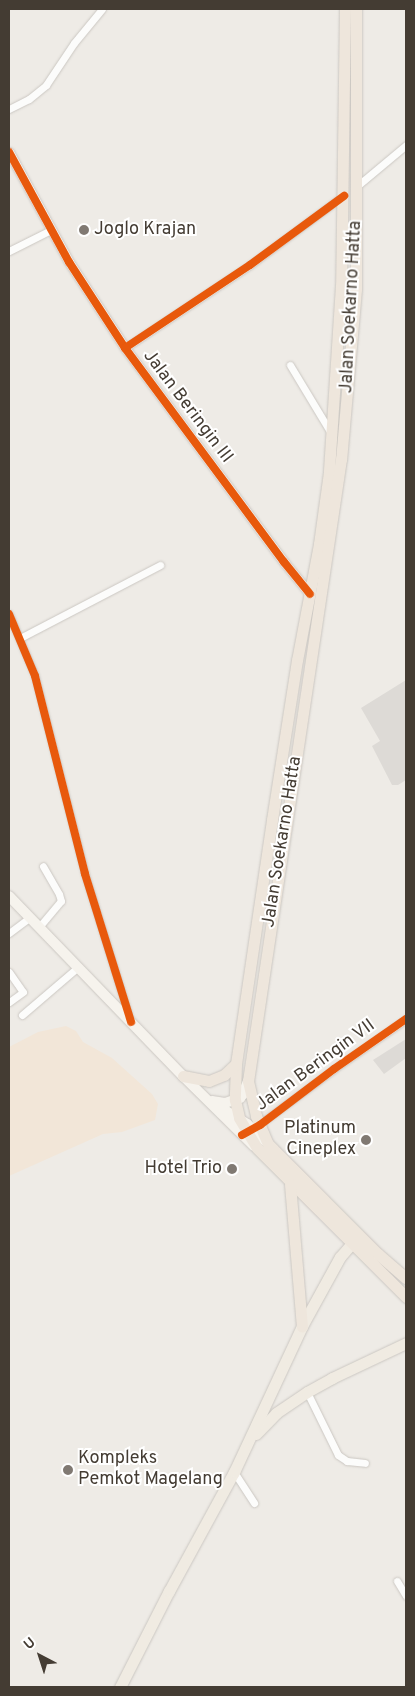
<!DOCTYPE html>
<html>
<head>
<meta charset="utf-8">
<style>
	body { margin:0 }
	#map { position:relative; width:415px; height:1696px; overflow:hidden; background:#eeebe6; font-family:Overpass,sans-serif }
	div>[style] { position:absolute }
	.commercial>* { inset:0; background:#f2e6d8 }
	.parking>* { inset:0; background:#dddad6 }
	.roads { filter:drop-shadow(0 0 1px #cbc7c2) drop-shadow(0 0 1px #cbc7c2) }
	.minor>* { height:7px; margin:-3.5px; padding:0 3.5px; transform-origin:3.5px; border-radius:3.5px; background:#fcfcfb }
	.tertiary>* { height:9px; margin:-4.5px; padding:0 4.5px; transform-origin:4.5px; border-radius:4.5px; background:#fcfcfb }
	.secondary>* { height:10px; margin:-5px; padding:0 5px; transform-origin:5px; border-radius:5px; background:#f6f3ed }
	.primary>* { height:11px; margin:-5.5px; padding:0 5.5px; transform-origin:5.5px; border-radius:5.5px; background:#f0ebe2 }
	.trunk>* { height:11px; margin:-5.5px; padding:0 5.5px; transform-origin:5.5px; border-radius:5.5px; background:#eee6dc }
	.cycleway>* { height:8px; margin:-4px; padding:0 4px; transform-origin:4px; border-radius:4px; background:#e8590c }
	.dots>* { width:14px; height:14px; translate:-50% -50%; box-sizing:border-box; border:2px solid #fff; border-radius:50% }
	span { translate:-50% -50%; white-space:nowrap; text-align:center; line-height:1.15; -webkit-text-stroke:4px #fff; paint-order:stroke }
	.poi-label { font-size:18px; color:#443c33 }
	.left { translate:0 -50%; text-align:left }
	.right { translate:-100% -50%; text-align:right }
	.street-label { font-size:18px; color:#443c33 }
	.frame { position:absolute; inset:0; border:10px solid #443c33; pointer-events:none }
	.north { position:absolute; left:15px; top:1631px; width:50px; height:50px; -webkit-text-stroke:4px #fff; paint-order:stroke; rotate:320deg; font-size:14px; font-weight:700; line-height:20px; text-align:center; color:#443c33 }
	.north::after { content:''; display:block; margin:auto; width:18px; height:22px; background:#443c33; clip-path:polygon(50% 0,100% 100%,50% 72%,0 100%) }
</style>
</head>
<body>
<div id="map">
	<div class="commercial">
		<i style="clip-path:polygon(66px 1026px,76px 1031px,83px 1042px,112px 1058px,152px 1094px,158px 1104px,155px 1120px,122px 1132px,103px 1134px,9px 1176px,9px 1047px,38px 1032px)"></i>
	</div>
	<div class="parking">
		<i style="clip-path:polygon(406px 680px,406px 780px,398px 785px,392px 785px,372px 746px,380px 741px,361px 708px)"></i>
		<i style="clip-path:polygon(406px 1039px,406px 1058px,384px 1074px,373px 1060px)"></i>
	</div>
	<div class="roads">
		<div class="minor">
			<i style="left:9px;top:109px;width:22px;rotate:-27deg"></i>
			<i style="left:29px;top:99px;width:22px;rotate:-39deg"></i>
			<i style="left:46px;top:85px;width:50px;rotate:-56.3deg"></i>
			<i style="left:74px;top:43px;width:44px;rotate:-50.5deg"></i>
			<i style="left:357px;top:186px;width:64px;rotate:-39.9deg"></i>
			<i style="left:9px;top:251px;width:47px;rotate:-26.6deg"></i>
			<i style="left:125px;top:348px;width:150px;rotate:-33.6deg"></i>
			<i style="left:250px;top:265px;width:116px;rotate:-36.6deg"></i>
			<i style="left:290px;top:365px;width:79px;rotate:58.9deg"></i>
			<i style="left:9px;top:614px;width:67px;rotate:67.2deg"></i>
			<i style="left:35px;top:676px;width:204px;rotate:75.8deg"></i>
			<i style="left:85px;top:874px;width:152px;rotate:72.8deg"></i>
			<i style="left:20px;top:638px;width:158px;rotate:-27.5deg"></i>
			<i style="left:39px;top:927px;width:34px;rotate:-50deg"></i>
			<i style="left:61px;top:901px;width:7px;rotate:-106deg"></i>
			<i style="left:59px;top:894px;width:32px;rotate:-120deg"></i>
			<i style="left:9px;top:933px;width:25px;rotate:-37deg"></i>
			<i style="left:9px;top:972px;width:24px;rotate:55deg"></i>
			<i style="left:23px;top:992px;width:17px;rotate:144deg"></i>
			<i style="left:22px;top:1015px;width:74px;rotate:-40.6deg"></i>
			<i style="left:257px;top:1126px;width:96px;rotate:-36.5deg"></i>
			<i style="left:334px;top:1069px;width:88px;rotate:-34.8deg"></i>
			<i style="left:307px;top:1392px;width:70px;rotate:63.8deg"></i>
			<i style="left:338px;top:1455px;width:11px;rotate:34deg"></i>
			<i style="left:347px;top:1461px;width:18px;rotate:6deg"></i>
			<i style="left:234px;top:1472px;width:37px;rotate:57deg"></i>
			<i style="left:397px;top:1581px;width:17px;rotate:59deg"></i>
		</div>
		<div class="tertiary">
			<i style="left:9px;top:152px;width:125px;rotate:61.4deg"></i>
			<i style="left:69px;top:262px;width:103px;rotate:56.9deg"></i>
			<i style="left:125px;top:348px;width:267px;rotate:53.4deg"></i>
			<i style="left:284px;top:562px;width:41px;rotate:50.9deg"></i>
		</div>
		<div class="secondary">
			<i style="left:9px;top:896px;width:250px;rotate:46deg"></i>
			<i style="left:183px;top:1076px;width:100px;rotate:44.6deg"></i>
			<i style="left:212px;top:1101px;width:13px;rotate:9deg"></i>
			<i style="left:225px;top:1103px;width:16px;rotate:-18deg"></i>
			<i style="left:240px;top:1098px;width:5px;rotate:-53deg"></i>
			<i style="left:243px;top:1094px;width:14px;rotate:-69deg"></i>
			<i style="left:220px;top:1107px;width:32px;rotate:32deg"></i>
			<i style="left:247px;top:1124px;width:26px;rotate:43deg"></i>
		</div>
		<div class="primary">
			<i style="left:256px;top:1434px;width:29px;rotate:-46deg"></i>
			<i style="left:276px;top:1413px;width:37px;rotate:-34deg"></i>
			<i style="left:307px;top:1392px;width:29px;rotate:-29deg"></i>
			<i style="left:332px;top:1378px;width:82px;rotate:-25.3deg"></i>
			<i style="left:120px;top:1687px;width:108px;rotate:-63deg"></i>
			<i style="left:169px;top:1591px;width:136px;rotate:-61.4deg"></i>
			<i style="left:234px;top:1472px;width:161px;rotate:-65deg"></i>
			<i style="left:302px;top:1326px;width:79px;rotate:-61.2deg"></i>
			<i style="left:340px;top:1257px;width:28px;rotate:-49deg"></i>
		</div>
		<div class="trunk">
			<i style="left:345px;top:9px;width:276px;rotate:90.8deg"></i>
			<i style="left:341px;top:285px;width:187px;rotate:93.7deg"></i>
			<i style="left:329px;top:472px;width:73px;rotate:97.9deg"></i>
			<i style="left:319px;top:544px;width:118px;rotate:100.7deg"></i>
			<i style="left:297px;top:660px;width:162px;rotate:98.9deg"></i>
			<i style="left:272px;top:820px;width:247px;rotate:98.4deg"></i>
			<i style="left:236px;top:1064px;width:36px;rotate:92deg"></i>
			<i style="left:235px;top:1100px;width:18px;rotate:77deg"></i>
			<i style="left:239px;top:1118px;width:35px;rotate:59deg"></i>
			<i style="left:257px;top:1148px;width:211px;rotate:45deg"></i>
			<i style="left:356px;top:9px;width:280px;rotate:90deg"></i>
			<i style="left:356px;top:289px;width:171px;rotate:95deg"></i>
			<i style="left:341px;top:459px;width:629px;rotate:98.5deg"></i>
			<i style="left:248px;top:1081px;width:36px;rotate:77deg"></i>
			<i style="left:256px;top:1116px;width:30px;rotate:67deg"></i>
			<i style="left:268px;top:1144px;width:156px;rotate:45deg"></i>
			<i style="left:378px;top:1254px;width:37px;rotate:41deg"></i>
			<i style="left:183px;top:1076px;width:26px;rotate:11deg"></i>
			<i style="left:209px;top:1081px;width:16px;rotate:-22deg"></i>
			<i style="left:224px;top:1075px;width:16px;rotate:-43deg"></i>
			<i style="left:290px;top:1184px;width:143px;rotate:85.2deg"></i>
		</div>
	</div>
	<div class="cycleway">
		<i style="left:9px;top:152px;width:125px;rotate:61.4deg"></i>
		<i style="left:69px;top:262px;width:103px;rotate:56.9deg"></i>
		<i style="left:125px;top:348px;width:267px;rotate:53.4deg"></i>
		<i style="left:284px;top:562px;width:41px;rotate:50.9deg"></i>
		<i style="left:125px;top:348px;width:150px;rotate:-33.6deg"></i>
		<i style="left:250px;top:265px;width:117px;rotate:-36.3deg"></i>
		<i style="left:9px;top:614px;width:67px;rotate:67.2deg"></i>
		<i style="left:35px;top:676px;width:204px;rotate:75.8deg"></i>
		<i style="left:85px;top:874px;width:155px;rotate:72.7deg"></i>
		<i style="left:242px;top:1135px;width:21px;rotate:-29deg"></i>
		<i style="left:260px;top:1125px;width:93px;rotate:-37.1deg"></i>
		<i style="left:334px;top:1069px;width:88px;rotate:-34.8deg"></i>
	</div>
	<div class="dots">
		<i style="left:84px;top:230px;background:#807972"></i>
		<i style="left:366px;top:1140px;background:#807972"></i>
		<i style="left:232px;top:1169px;background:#807972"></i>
		<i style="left:68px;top:1470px;background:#807972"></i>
	</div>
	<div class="poi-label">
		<span class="left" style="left:94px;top:230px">Joglo Krajan</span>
		<span class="right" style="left:356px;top:1140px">Platinum<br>Cineplex</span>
		<span class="right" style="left:222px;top:1169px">Hotel Trio</span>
		<span class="left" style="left:78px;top:1470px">Kompleks<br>Pemkot Magelang</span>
	</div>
	<div class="street-label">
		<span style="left:352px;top:307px;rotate:-87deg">Jalan Soekarno Hatta</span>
		<span style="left:187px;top:407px;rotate:53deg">Jalan Beringin III</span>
		<span style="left:283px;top:842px;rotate:-81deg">Jalan Soekarno Hatta</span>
		<span style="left:316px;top:1066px;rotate:-36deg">Jalan Beringin VII</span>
	</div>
	<div class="frame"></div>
	<div class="north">U</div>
</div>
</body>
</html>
